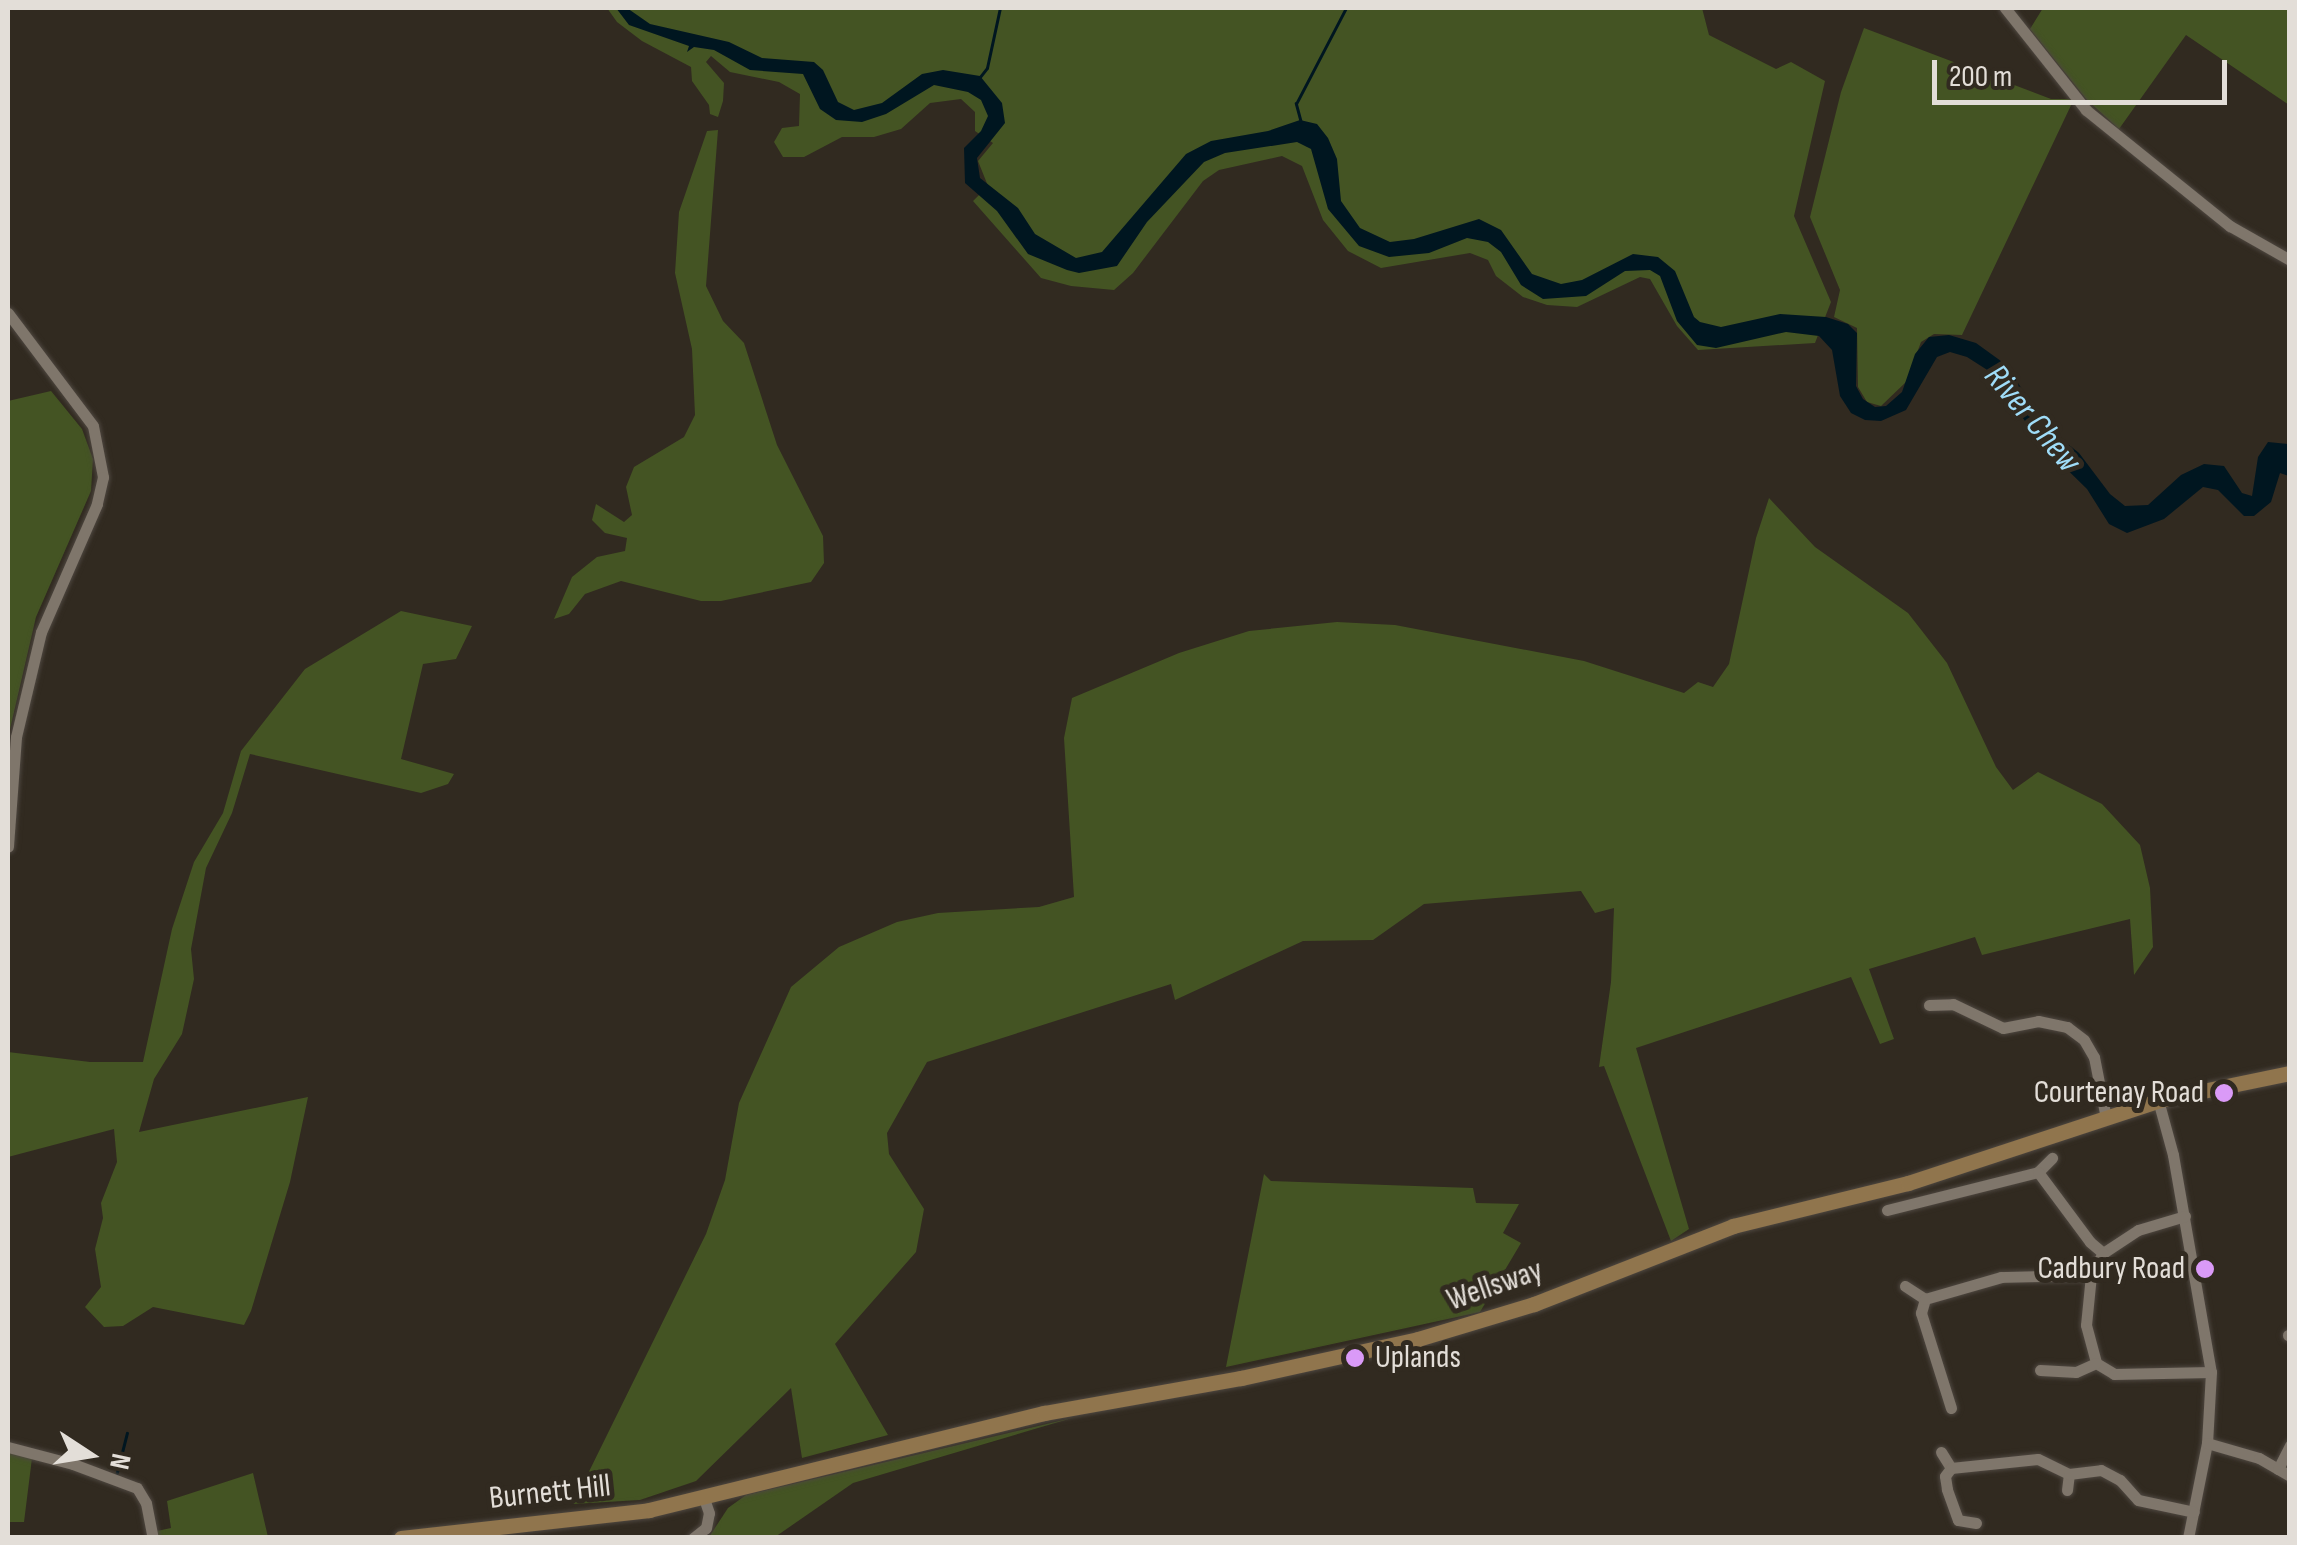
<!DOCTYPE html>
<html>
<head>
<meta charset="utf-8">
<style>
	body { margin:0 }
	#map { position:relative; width:2297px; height:1545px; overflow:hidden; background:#312a20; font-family:"Sofia Sans Condensed",sans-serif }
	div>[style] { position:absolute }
	.green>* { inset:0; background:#445423 }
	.water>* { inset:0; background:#001620 }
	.stream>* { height:2.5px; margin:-1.25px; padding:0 1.25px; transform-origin:1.25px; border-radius:1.25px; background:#001620 }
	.roads { filter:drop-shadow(0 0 2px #4e4740) drop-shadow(0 0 2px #4e4740) }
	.minor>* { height:11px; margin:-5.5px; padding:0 5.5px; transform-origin:5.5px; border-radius:5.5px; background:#7f766b }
	.secondary>* { height:15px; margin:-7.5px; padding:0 7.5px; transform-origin:7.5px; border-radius:7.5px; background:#90754d }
	.dots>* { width:28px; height:28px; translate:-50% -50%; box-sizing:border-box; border:5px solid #312a20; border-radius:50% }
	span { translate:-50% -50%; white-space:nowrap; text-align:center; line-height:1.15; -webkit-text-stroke:10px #312a20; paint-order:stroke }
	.poi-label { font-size:32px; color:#e3ded8 }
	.right { translate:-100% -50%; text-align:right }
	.left { translate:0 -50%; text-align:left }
	.street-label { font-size:32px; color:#e3ded8 }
	.water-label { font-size:35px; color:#9fdcf8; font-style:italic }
	.frame { position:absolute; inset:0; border:10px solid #e3ded8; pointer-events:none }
	.north { position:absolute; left:40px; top:1405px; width:100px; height:100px; -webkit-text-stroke:8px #312a20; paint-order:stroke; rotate:102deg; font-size:28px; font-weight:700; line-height:40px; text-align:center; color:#e3ded8 }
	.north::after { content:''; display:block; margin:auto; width:35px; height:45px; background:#e3ded8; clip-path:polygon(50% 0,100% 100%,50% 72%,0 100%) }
	.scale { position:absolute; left:1932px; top:60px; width:295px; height:45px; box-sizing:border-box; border:5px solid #e3ded8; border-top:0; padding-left:12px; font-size:30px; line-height:35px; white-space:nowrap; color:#e3ded8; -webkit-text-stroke:8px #312a20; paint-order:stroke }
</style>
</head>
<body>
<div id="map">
	<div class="green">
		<i style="clip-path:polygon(607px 8px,1702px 8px,1709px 35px,1776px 69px,1791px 62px,1825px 81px,1794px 216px,1831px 302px,1815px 343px,1698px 350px,1677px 326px,1650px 279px,1640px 277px,1577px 307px,1547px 305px,1523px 297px,1496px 276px,1488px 260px,1470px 253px,1381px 268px,1348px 251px,1323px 220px,1302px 166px,1282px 156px,1219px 170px,1203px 181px,1133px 273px,1114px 290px,1071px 286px,1041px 278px,973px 201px,988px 186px,978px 161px,993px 143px,975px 131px,975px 112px,961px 99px,930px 103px,901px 129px,874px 137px,842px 137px,804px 157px,783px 157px,774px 142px,782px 128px,799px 126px,800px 94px,779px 82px,730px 72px,711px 56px,706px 62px,724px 83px,723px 101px,718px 117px,710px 114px,709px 105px,692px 81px,691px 67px,642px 41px,617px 22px)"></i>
		<i style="clip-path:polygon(2043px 8px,2289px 8px,2289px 105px,2186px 35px,2119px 129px,2087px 100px,2030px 29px)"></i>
		<i style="clip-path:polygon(1864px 28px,2051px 99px,2074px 99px,1962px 335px,1934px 334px,1921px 342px,1906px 382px,1881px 406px,1867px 402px,1858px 387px,1857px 328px,1834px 317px,1840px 290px,1810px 217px,1841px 92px)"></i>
		<i style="clip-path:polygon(718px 130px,706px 286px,723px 321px,744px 343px,777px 445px,823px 536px,824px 563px,811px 582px,721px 601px,701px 601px,621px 581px,585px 594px,569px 614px,554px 619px,572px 577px,597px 557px,625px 551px,627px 538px,605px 533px,592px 520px,596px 504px,624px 522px,632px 515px,626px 487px,634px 467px,684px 437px,695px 415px,692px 349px,675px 273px,679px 212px,707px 131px)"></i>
		<i style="clip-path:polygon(51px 391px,82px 429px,93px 459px,91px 491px,36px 617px,8px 738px,8px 401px)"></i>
		<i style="clip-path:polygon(1769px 498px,1815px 547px,1908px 613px,1947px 663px,1996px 767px,2013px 790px,2038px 772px,2102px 804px,2140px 845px,2150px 888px,2153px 947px,2134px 975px,2130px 919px,1982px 955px,1975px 937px,1869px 969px,1894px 1039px,1880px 1044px,1851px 977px,1636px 1048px,1689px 1229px,1671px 1241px,1604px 1066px,1599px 1067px,1611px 982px,1614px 908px,1595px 913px,1581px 891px,1424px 904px,1373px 940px,1303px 941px,1175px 1000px,1171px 984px,927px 1062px,887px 1133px,889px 1154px,924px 1209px,916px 1252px,835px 1344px,888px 1435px,802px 1458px,791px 1388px,696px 1481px,640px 1500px,573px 1504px,706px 1234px,725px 1180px,739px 1103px,791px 987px,839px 947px,897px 922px,938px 913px,1039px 907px,1074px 897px,1064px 738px,1072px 698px,1179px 653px,1249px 631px,1337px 622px,1395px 625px,1584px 661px,1684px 693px,1698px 682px,1713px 687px,1729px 664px,1756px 538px)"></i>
		<i style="clip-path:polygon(401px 611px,472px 626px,456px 659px,423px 664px,401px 759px,454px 774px,448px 784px,421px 793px,250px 754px,232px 813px,206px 868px,191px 949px,194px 979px,182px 1034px,154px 1079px,139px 1132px,308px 1097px,290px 1182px,251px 1311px,244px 1325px,153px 1307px,123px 1326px,104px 1327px,85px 1307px,101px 1287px,95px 1249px,103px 1218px,101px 1203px,117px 1162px,114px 1129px,8px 1157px,8px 1052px,90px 1062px,143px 1062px,172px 929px,194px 862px,223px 813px,241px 751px,305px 669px)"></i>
		<i style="clip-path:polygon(1264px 1174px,1271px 1181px,1473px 1188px,1476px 1203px,1519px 1204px,1503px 1233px,1521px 1243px,1480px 1312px,1226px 1367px)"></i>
		<i style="clip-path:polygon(1072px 1418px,853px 1483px,775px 1537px,709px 1537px,728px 1508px,746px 1495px)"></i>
		<i style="clip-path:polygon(8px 1452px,32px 1458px,24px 1522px,8px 1522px)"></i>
		<i style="clip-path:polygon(253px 1473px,268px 1537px,158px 1537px,157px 1531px,171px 1528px,167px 1501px)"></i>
	</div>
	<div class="water">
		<i style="clip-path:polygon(616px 8px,627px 8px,650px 24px,729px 42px,762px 58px,814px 62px,823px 70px,838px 102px,854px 110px,882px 103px,922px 74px,943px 70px,980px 76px,1002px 103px,1005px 123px,977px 158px,980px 178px,1018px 208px,1035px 234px,1076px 258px,1102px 252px,1186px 154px,1211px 141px,1268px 131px,1300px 120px,1317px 124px,1328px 138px,1337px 159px,1341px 201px,1360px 228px,1390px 242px,1414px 239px,1479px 219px,1501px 230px,1532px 274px,1561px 284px,1582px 280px,1633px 254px,1658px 257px,1675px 271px,1694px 317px,1700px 322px,1721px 327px,1780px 314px,1826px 317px,1848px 324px,1857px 333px,1856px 386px,1863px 399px,1875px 407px,1886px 406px,1902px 392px,1915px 354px,1929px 337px,1949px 335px,1976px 343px,2005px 364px,2049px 429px,2079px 453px,2110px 494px,2125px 506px,2148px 505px,2181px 475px,2204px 464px,2224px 466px,2242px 493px,2252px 496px,2258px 457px,2268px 442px,2289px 444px,2289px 476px,2280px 473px,2271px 502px,2254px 516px,2244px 516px,2218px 490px,2203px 487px,2164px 519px,2127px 533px,2109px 524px,2087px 489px,2040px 443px,1992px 373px,1967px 357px,1950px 352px,1937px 357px,1906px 410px,1881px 421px,1865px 420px,1851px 413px,1840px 396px,1832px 350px,1819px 336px,1786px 332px,1716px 348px,1697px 345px,1677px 321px,1660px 276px,1650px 270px,1625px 271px,1586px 296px,1543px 299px,1521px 285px,1501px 252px,1488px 242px,1467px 238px,1429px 253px,1389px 257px,1359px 246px,1328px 209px,1311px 149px,1297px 142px,1225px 153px,1204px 162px,1147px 222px,1117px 266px,1079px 273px,1067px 270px,1028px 254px,997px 211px,965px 183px,964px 148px,981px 131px,988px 116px,981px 100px,968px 92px,934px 85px,886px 114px,862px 122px,836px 120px,820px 109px,803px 74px,750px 70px,714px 50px,694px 47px,687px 52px,689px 46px,629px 25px)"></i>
	</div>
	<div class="stream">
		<i style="left:980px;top:77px;width:11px;rotate:-52deg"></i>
		<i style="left:987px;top:68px;width:61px;rotate:-77.8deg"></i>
		<i style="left:1301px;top:123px;width:20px;rotate:-105deg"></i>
		<i style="left:1296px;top:104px;width:108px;rotate:-62.5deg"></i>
		<i style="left:116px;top:1476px;width:44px;rotate:-75.7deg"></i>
	</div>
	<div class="roads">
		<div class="minor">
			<i style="left:2005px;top:8px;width:130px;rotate:51.5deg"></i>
			<i style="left:2086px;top:110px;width:185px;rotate:38.9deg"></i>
			<i style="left:2230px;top:226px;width:69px;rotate:29.5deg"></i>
			<i style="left:8px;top:313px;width:141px;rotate:53deg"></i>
			<i style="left:93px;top:426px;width:52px;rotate:78.9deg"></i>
			<i style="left:103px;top:477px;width:28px;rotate:103deg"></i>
			<i style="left:97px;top:504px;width:140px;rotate:113.6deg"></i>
			<i style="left:41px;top:632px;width:108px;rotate:103.4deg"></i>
			<i style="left:16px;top:737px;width:110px;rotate:94.2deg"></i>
			<i style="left:1929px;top:1005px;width:24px;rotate:-2deg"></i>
			<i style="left:1953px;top:1004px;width:55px;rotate:25.6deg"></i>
			<i style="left:2003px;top:1028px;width:36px;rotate:-11deg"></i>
			<i style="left:2038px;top:1021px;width:30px;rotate:12deg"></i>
			<i style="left:2067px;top:1027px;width:21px;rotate:37deg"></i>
			<i style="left:2084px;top:1040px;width:20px;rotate:60deg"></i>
			<i style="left:2094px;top:1057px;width:62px;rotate:78.9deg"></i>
			<i style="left:2158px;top:1100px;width:57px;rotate:74.7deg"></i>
			<i style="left:2173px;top:1155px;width:220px;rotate:80.1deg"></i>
			<i style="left:2211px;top:1372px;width:71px;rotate:93.2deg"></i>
			<i style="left:2207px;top:1443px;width:97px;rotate:101.3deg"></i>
			<i style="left:2038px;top:1172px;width:20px;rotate:-45deg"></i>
			<i style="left:1887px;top:1210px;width:156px;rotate:-14.1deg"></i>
			<i style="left:2038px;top:1172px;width:87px;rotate:53.4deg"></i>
			<i style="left:2090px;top:1242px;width:17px;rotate:40deg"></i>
			<i style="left:2185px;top:1216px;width:49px;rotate:163.4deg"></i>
			<i style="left:2138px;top:1230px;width:42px;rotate:146.7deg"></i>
			<i style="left:2103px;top:1253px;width:25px;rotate:119deg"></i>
			<i style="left:2091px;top:1275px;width:50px;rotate:95.7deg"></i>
			<i style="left:2086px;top:1325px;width:39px;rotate:75deg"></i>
			<i style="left:2096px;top:1363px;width:21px;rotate:31deg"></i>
			<i style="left:2114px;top:1374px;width:97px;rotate:-1.2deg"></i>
			<i style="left:1905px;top:1286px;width:24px;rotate:33deg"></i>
			<i style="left:2288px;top:1335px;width:2px"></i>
			<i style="left:2040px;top:1370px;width:36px;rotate:3deg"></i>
			<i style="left:2076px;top:1372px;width:22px;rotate:-24deg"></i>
			<i style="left:1951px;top:1408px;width:100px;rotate:-107.5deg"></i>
			<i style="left:1921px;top:1313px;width:15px;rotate:-74deg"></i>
			<i style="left:1925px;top:1299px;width:79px;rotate:-16.1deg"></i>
			<i style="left:2001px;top:1277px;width:90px;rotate:-1.3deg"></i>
			<i style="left:2207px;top:1443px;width:54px;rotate:16.1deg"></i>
			<i style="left:2259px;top:1458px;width:36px;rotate:30deg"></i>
			<i style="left:8px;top:1447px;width:67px;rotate:14.7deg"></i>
			<i style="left:73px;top:1464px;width:68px;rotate:20.6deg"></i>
			<i style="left:137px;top:1488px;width:17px;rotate:59deg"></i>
			<i style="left:146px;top:1503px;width:36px;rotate:79deg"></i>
			<i style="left:1941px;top:1452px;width:19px;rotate:58deg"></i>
			<i style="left:2278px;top:1469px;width:27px;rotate:-63deg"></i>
			<i style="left:2067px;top:1490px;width:16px;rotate:-83deg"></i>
			<i style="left:1976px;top:1523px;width:18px;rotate:-171deg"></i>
			<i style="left:1958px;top:1520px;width:33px;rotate:-110deg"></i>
			<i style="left:1947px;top:1489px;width:13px;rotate:-99deg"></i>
			<i style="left:1945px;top:1476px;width:10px;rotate:-53deg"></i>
			<i style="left:1951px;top:1468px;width:87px;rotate:-5.9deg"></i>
			<i style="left:2038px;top:1459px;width:34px;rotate:26deg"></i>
			<i style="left:2069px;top:1474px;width:32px;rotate:-7deg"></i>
			<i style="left:2101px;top:1470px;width:21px;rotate:28deg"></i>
			<i style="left:2120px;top:1480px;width:27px;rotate:48deg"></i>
			<i style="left:2138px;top:1500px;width:57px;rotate:12.1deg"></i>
			<i style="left:693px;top:1538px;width:16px;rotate:-38deg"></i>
			<i style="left:706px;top:1528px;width:15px;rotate:-79deg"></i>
			<i style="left:709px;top:1513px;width:18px;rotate:-109deg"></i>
		</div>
		<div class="secondary">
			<i style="left:401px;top:1538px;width:250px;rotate:-6.4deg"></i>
			<i style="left:649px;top:1510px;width:407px;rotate:-13.8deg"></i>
			<i style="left:1044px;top:1413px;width:200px;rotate:-10.1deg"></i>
			<i style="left:1241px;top:1378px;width:181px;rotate:-12.4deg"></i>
			<i style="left:1418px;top:1339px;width:121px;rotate:-16.8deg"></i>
			<i style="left:1534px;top:1304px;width:214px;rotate:-21.4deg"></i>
			<i style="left:1733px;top:1226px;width:180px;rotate:-13.8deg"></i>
			<i style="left:1908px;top:1183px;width:269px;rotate:-18.2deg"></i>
			<i style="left:2164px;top:1099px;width:129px;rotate:-11.7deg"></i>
		</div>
	</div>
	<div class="dots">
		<i style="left:2224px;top:1093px;background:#da9af7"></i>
		<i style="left:2205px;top:1269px;background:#da9af7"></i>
		<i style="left:1355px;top:1358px;background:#da9af7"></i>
	</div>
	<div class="poi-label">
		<span class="right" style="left:2204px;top:1093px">Courtenay Road</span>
		<span class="right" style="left:2185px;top:1269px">Cadbury Road</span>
		<span class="left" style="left:1375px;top:1358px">Uplands</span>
	</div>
	<div class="street-label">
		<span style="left:1495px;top:1286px;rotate:-19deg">Wellsway</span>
		<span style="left:550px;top:1493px;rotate:-6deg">Burnett Hill</span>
	</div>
	<div class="water-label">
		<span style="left:2032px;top:419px;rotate:50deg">River Chew</span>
	</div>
	<div class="frame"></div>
	<div class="north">N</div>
	<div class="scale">200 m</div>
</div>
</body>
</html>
